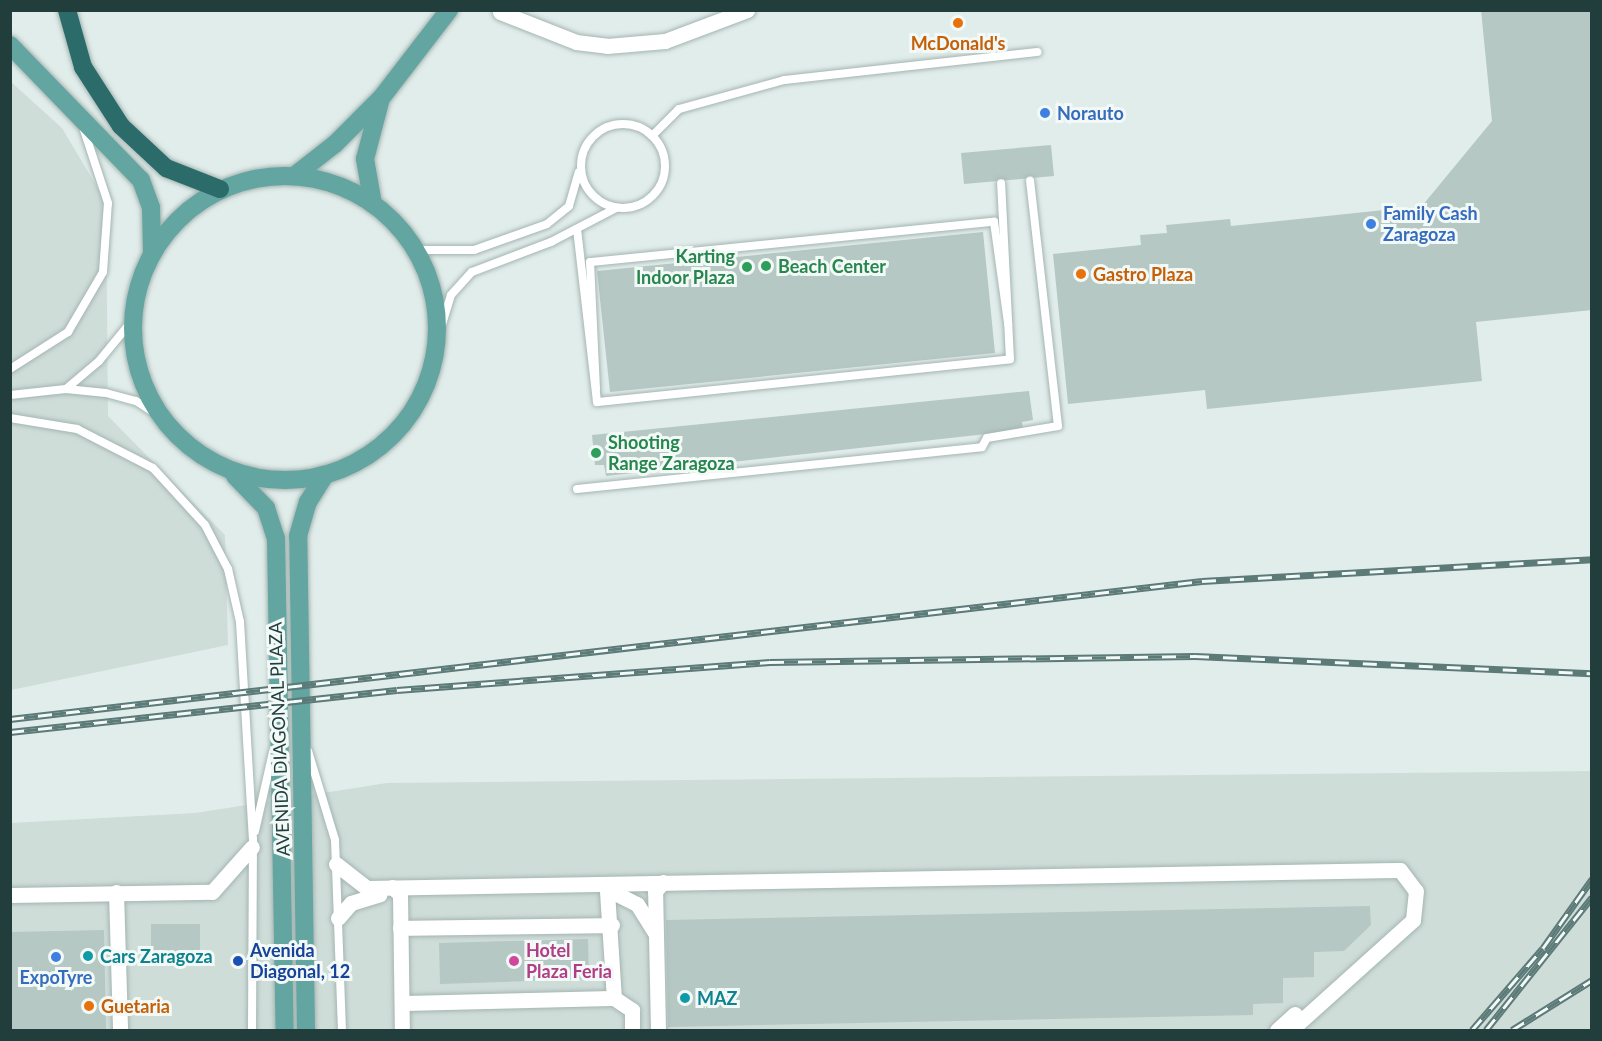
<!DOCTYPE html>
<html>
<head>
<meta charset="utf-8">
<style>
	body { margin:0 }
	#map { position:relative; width:1602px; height:1041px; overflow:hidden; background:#e1edea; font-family:Lato,sans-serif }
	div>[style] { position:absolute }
	.built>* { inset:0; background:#cfddd9 }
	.building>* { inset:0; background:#b6c8c3 }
	.roads { filter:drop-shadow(0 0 2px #a4b5b2) drop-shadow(0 0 2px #a4b5b2) }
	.service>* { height:8px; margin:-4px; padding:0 4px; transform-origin:4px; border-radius:4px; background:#fff }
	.service>.ring { margin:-4px; padding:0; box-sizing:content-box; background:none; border:8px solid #fff; border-radius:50% }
	.minor>* { height:15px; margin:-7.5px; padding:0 7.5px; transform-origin:7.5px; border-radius:7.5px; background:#fff }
	.primary>* { height:18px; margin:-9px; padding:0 9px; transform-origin:9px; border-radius:9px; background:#63a5a0 }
	.primary>.ring { margin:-9px; padding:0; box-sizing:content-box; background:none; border:18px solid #63a5a0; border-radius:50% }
	.motorway>* { height:18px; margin:-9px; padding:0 9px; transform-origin:9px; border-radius:9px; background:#2b6c6b }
	.rail>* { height:7px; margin-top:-3.5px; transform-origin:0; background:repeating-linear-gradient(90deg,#f2f9f7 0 14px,#5b7a78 0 28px); box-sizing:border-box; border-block:2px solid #5b7a78 }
	.dots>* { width:16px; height:16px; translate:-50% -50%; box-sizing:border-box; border:3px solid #f2f9f7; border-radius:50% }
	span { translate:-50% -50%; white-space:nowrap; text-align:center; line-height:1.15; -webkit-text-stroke:6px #f2f9f7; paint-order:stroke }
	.food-label { font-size:18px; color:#c56008; font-weight:700 }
	.left { translate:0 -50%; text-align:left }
	.shop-label { font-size:18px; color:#366cbe; font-weight:700 }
	.leisure-label { font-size:18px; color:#27864d; font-weight:700 }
	.right { translate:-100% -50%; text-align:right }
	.street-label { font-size:18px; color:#213e3c }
	.transit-label { font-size:18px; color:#164399; font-weight:700 }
	.hotel-label { font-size:18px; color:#b23c85; font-weight:700 }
	.culture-label { font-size:18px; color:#0d838f; font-weight:700 }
	.frame { position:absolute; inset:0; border:12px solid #213e3c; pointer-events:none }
</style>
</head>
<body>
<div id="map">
	<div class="built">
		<i style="clip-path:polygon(10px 81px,62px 128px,106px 202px,108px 416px,225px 535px,228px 645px,11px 690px)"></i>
		<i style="clip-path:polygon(1591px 771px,1591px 1030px,11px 1030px,11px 823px,195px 813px,387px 783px)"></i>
	</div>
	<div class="building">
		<i style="clip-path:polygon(1481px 10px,1592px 10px,1592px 310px,1476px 322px,1482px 381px,1207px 409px,1205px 390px,1068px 404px,1053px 254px,1141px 245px,1140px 235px,1167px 233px,1166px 225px,1230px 219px,1231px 226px,1422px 206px,1492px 121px)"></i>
		<i style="clip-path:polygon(1051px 145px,1054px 176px,964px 184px,961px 153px)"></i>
		<i style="clip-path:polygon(983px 232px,995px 353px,610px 392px,597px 271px)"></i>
		<i style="clip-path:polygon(1029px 391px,1033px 420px,1022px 422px,1023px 430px,606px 476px,604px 465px,595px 465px,592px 435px)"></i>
		<i style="clip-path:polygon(1370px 906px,1371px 925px,1344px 951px,1314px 952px,1314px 977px,1283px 978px,1283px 1003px,1253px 1004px,1253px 1015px,668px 1027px,666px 920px)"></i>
		<i style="clip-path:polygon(151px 924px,200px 924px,200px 958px,151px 958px)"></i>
		<i style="clip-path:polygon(104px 930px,106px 1030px,10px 1030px,10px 932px)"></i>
		<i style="clip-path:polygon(588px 939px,589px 979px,440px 984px,439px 943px)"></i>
	</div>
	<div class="roads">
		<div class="service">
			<i class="ring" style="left:581px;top:124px;width:76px;height:76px"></i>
			<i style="left:652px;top:136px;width:38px;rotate:-45deg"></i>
			<i style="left:679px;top:109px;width:109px;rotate:-15.4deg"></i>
			<i style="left:784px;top:80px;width:255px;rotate:-6.3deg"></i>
			<i style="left:577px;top:229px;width:174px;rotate:83.4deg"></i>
			<i style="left:597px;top:402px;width:415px;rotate:-5.9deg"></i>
			<i style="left:1010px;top:359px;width:176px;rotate:-92.9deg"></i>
			<i style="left:415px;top:250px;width:59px"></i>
			<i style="left:474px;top:250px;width:77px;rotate:-19.6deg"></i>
			<i style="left:547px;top:224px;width:28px;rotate:-39deg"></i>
			<i style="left:569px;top:206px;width:35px;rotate:-74deg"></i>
			<i style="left:436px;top:344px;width:51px;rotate:-73deg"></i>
			<i style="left:451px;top:295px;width:31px;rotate:-48deg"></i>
			<i style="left:472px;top:272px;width:85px;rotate:-20.8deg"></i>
			<i style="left:551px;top:242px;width:73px;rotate:-27.6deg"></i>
			<i style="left:10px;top:369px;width:69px;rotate:-32.5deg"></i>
			<i style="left:68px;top:332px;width:69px;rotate:-59.7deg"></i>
			<i style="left:103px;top:272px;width:69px;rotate:-85.9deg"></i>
			<i style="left:108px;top:203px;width:80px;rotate:-108.2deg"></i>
			<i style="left:66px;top:389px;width:43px;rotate:-40.3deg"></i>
			<i style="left:99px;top:361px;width:50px;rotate:-50.6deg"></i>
			<i style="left:596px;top:389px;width:127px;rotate:-92.7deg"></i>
			<i style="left:590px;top:262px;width:406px;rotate:-5.7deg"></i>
			<i style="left:994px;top:222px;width:102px;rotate:82.1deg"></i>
			<i style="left:10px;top:395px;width:56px;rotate:-6.1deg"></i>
			<i style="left:66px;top:389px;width:40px;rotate:5.7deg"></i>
			<i style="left:106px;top:393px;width:31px;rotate:15deg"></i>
			<i style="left:136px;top:401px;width:33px;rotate:33deg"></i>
			<i style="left:10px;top:418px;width:68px;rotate:9.3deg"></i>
			<i style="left:77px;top:429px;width:85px;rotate:27.2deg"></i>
			<i style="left:153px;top:468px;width:77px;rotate:47.6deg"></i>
			<i style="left:205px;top:525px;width:50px;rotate:62.4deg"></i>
			<i style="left:228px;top:569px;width:54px;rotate:77.2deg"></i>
			<i style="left:240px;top:622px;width:217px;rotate:86.6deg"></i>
			<i style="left:253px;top:839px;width:191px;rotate:90.3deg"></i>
			<i style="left:577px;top:489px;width:407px;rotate:-5.9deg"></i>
			<i style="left:982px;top:447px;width:10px;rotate:-61deg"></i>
			<i style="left:987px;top:438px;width:72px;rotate:-9.6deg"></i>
			<i style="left:1058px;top:426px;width:247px;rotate:-96.5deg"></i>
			<i style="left:308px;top:751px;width:93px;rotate:73.1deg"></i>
			<i style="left:335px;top:840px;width:190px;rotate:87.9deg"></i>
			<i style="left:255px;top:831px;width:81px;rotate:-77.2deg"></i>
		</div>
		<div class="minor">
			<i style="left:500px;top:12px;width:82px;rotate:21.5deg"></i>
			<i style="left:576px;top:42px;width:31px;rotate:7deg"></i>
			<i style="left:607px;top:46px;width:58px;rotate:-4.9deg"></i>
			<i style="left:665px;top:41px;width:88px;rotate:-20.7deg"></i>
			<i style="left:336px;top:864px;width:39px;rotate:38deg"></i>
			<i style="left:367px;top:888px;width:1033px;rotate:-1deg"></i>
			<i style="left:1400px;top:870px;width:26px;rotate:53deg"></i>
			<i style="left:1416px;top:891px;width:29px;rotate:96deg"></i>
			<i style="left:1413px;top:920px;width:164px;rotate:138deg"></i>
			<i style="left:392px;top:887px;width:11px;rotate:41deg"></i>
			<i style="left:400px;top:894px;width:136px;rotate:89.2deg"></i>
			<i style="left:607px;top:891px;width:107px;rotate:86.3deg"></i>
			<i style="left:614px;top:998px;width:22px;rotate:34deg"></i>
			<i style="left:632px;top:1010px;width:20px;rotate:90deg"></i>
			<i style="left:611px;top:891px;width:29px;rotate:27deg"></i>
			<i style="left:637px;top:904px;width:34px;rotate:58deg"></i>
			<i style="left:116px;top:892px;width:138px;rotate:88.3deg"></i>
			<i style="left:10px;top:895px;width:202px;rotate:-0.9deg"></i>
			<i style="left:212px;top:892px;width:60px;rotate:-48.4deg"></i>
			<i style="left:338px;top:918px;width:20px;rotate:-49deg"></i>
			<i style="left:351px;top:903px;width:30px;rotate:-17deg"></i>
			<i style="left:400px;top:928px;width:212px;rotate:-0.8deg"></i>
			<i style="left:402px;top:1003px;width:212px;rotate:-1.4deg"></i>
			<i style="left:658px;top:1030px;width:139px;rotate:-91.2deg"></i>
			<i style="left:655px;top:891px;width:12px;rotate:-48deg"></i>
			<i style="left:1277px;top:1030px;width:24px;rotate:-42deg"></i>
		</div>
		<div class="primary">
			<i style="left:10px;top:45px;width:188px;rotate:45.9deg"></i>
			<i style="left:141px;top:180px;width:29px;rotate:70deg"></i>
			<i style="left:151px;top:207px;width:45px;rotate:88.7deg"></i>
			<i class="ring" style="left:133px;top:176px;width:286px;height:286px"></i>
			<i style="left:294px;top:176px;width:52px;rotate:-38deg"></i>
			<i style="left:335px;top:144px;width:66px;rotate:-45deg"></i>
			<i style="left:382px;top:97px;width:110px;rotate:-52.4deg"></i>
			<i style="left:373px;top:204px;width:46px;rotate:-100.1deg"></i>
			<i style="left:365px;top:159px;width:59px;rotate:-75.3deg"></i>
			<i style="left:235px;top:476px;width:45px;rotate:45.9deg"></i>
			<i style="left:266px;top:508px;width:32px;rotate:72deg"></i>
			<i style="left:276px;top:538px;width:492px;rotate:89deg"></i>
			<i style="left:306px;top:1030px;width:494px;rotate:-90.9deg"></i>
			<i style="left:298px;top:536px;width:35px;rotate:-74deg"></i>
			<i style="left:308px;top:502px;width:32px;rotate:-58deg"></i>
		</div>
		<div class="motorway">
			<i style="left:67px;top:10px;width:59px;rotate:74.3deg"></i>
			<i style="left:83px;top:67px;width:70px;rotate:57.2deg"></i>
			<i style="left:121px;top:126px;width:62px;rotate:43deg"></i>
			<i style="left:166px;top:168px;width:58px;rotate:21.3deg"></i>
		</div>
	</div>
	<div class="rail">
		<i style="left:10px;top:719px;width:1200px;rotate:-6.6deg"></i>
		<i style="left:1202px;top:581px;width:391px;rotate:-3.2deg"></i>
		<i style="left:10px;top:732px;width:389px;rotate:-6.2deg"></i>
		<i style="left:397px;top:690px;width:374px;rotate:-4.3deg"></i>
		<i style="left:770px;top:662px;width:425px;rotate:-0.8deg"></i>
		<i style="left:1195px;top:656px;width:397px;rotate:2.5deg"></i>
		<i style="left:1472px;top:1030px;width:108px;rotate:-49.1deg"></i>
		<i style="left:1543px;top:948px;width:85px;rotate:-54.6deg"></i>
		<i style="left:1486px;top:1030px;width:170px;rotate:-51.4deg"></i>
		<i style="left:1512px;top:1030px;width:94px;rotate:-32deg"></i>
	</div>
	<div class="dots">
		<i style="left:958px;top:23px;background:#e8710a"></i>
		<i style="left:1045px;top:113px;background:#3f7fe0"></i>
		<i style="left:1371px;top:224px;background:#3f7fe0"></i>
		<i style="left:766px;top:266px;background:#2e9e5b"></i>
		<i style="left:747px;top:267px;background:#2e9e5b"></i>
		<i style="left:1081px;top:274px;background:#e8710a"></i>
		<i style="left:596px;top:453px;background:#2e9e5b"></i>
		<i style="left:88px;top:956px;background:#0f9aa8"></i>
		<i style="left:56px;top:957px;background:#3f7fe0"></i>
		<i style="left:238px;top:961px;background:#1a4fb4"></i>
		<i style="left:514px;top:961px;background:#d1479c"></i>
		<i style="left:685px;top:998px;background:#0f9aa8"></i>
		<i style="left:89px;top:1006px;background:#e8710a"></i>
	</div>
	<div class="food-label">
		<span style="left:958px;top:43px">McDonald's</span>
		<span class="left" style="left:1093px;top:274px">Gastro Plaza</span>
		<span class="left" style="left:101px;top:1006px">Guetaria</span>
	</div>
	<div class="shop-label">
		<span class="left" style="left:1057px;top:113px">Norauto</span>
		<span class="left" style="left:1383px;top:224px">Family Cash<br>Zaragoza</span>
		<span style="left:56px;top:977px">ExpoTyre</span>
	</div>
	<div class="leisure-label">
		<span class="right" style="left:735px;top:267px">Karting<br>Indoor Plaza</span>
		<span class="left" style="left:778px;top:266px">Beach Center</span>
		<span class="left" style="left:608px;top:453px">Shooting<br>Range Zaragoza</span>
	</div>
	<div class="street-label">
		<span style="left:279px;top:739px;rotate:-92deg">AVENIDA DIAGONAL PLAZA</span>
	</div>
	<div class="transit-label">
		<span class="left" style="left:250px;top:961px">Avenida<br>Diagonal, 12</span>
	</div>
	<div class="hotel-label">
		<span class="left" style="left:526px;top:961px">Hotel<br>Plaza Feria</span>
	</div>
	<div class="culture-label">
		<span class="left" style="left:100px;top:956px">Cars Zaragoza</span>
		<span class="left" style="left:697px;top:998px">MAZ</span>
	</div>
	<div class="frame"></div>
</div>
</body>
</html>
